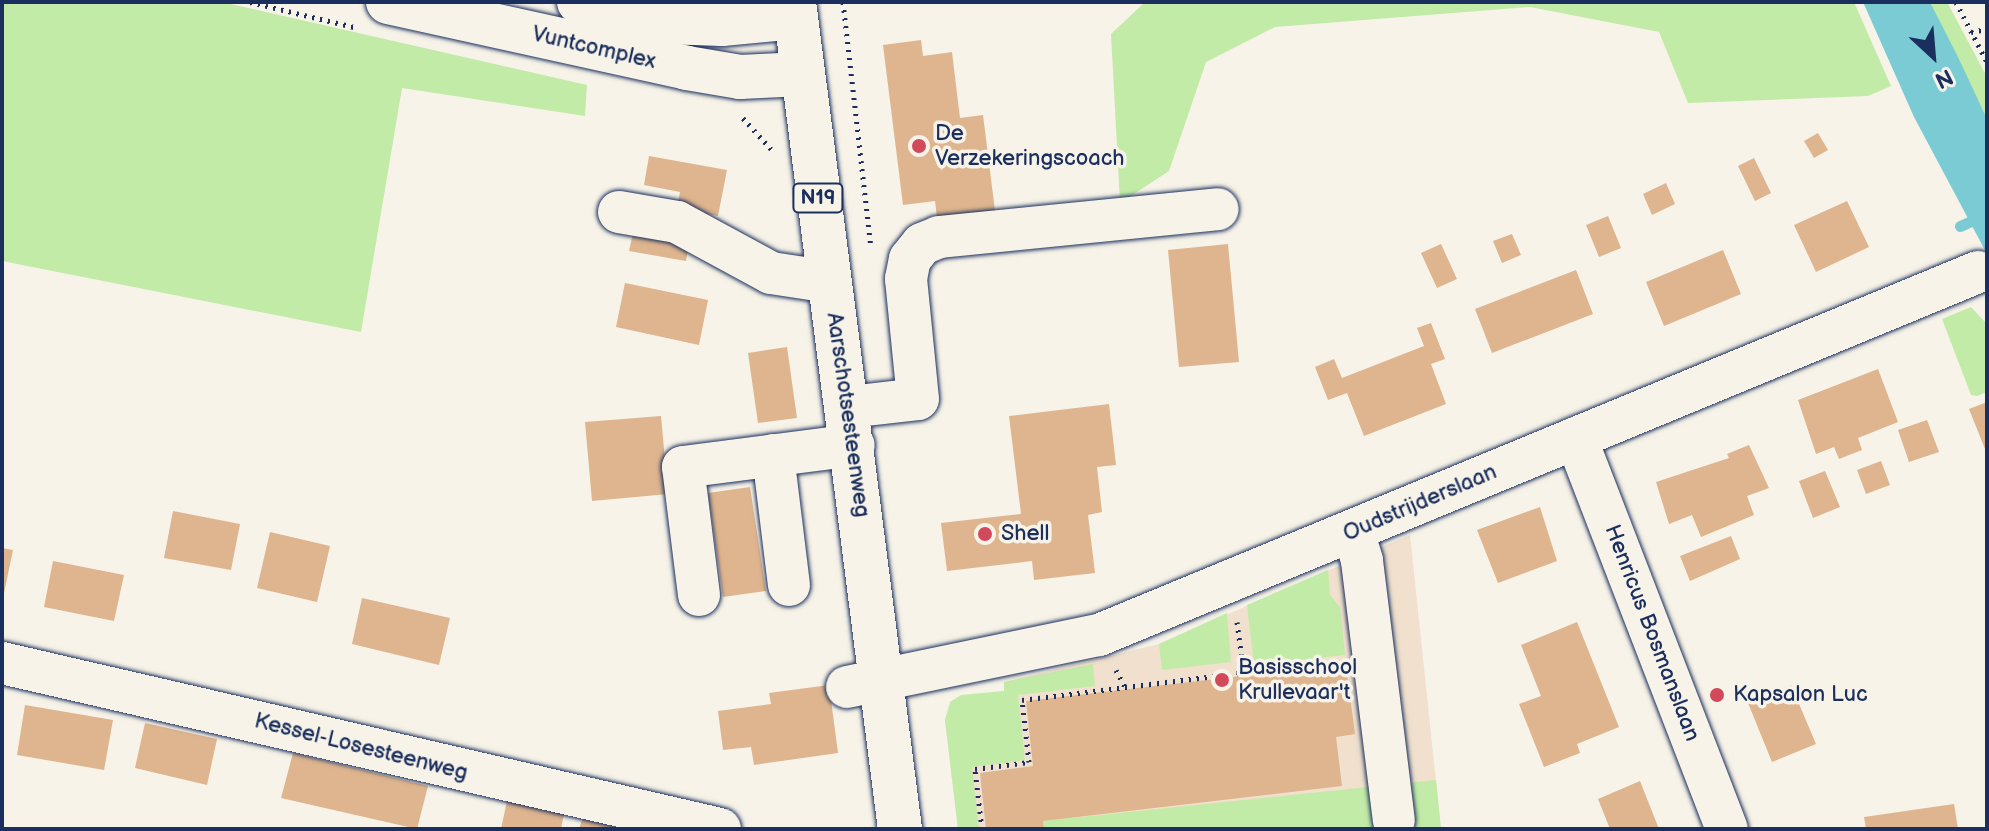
<!DOCTYPE html>
<html>
<head>
<meta charset="utf-8">
<style>
	body { margin:0 }
	#map { position:relative; width:1989px; height:831px; overflow:hidden; background:#f7f3e8; font-family:"Balsamiq Sans",sans-serif }
	div>[style] { position:absolute }
	.built>* { inset:0; background:#f0e0cd }
	.green>* { inset:0; background:#c2eba7 }
	.water>* { inset:0; background:#7bcbd5 }
	.stream>* { height:11px; margin:-5.5px; padding:0 5.5px; transform-origin:5.5px; border-radius:5.5px; background:#7bcbd5 }
	.building>* { inset:0; background:#deb58e }
	.path>* { height:5px; margin-top:-2.5px; transform-origin:0; background:repeating-linear-gradient(90deg,#1b2f5e 0 2px,transparent 0 8px) }
	.roads { filter:drop-shadow(0 0 2px #1b2f5e) drop-shadow(0 0 2px #1b2f5e) }
	.minor>* { height:42px; margin:-21px; padding:0 21px; transform-origin:21px; border-radius:21px; background:#f7f3e8 }
	.major>* { height:44px; margin:-22px; padding:0 22px; transform-origin:22px; border-radius:22px; background:#f7f3e8 }
	.dots>* { width:22px; height:22px; translate:-50% -50%; box-sizing:border-box; border:4px solid #f7f3e8; border-radius:50% }
	span { translate:-50% -50%; white-space:nowrap; text-align:center; line-height:1.15; -webkit-text-stroke:7px #f7f3e8; paint-order:stroke }
	.shield-label span { padding:2px 6px; background:#f7f3e8; border:2px solid; border-radius:6px; -webkit-text-stroke-width:0 }
	.shield-label { font-size:20px; color:#1b2f5e; font-weight:700 }
	.street-label { font-size:22px; color:#1b2f5e }
	.poi-label { font-size:22px; color:#1b2f5e }
	.left { translate:0 -50%; text-align:left }
	.frame { position:absolute; inset:0; border:4px solid #1b2f5e; pointer-events:none }
	.north { position:absolute; left:1893px; top:16px; width:80px; height:80px; -webkit-text-stroke:6px #f7f3e8; paint-order:stroke; rotate:154deg; font-size:22px; font-weight:700; line-height:32px; text-align:center; color:#1b2f5e }
	.north::after { content:''; display:block; margin:auto; width:28px; height:36px; background:#1b2f5e; clip-path:polygon(50% 0,100% 100%,50% 72%,0 100%) }
</style>
</head>
<body>
<div id="map">
	<div class="built">
		<i style="clip-path:polygon(1410px 535px,1441px 829px,958px 829px,945px 720px,956px 698px,1004px 691px,1004px 682px,1159px 644px)"></i>
	</div>
	<div class="green">
		<i style="clip-path:polygon(2px 2px,222px 2px,587px 85px,585px 116px,402px 88px,361px 332px,2px 261px)"></i>
		<i style="clip-path:polygon(1145px 2px,1854px 2px,1891px 86px,1868px 96px,1688px 103px,1659px 32px,1530px 7px,1275px 27px,1206px 62px,1169px 171px,1120px 203px,1111px 34px)"></i>
		<i style="clip-path:polygon(1930px 2px,1947px 2px,1987px 77px,1987px 119px)"></i>
		<i style="clip-path:polygon(1971px 307px,1987px 324px,1987px 392px,1977px 396px,1971px 395px,1942px 319px)"></i>
		<i style="clip-path:polygon(1328px 570px,1330px 595px,1340px 607px,1345px 655px,1254px 665px,1247px 605px)"></i>
		<i style="clip-path:polygon(1227px 613px,1231px 662px,1162px 670px,1159px 644px)"></i>
		<i style="clip-path:polygon(1093px 664px,1095px 686px,1018px 695px,1025px 760px,972px 767px,979px 829px,958px 829px,945px 720px,950px 702px,961px 695px,1004px 691px,1004px 682px)"></i>
		<i style="clip-path:polygon(1436px 780px,1441px 829px,1044px 829px,1043px 821px)"></i>
	</div>
	<div class="water">
		<i style="clip-path:polygon(1863px 2px,1930px 2px,1958px 57px,1987px 119px,1987px 254px,1914px 117px)"></i>
	</div>
	<div class="stream">
		<i style="left:1960px;top:226px;width:30px;rotate:-24deg"></i>
	</div>
	<div class="building">
		<i style="clip-path:polygon(921px 40px,923px 56px,952px 52px,960px 118px,983px 115px,995px 211px,937px 218px,935px 201px,903px 205px,883px 45px)"></i>
		<i style="clip-path:polygon(1818px 133px,1828px 150px,1814px 158px,1804px 141px)"></i>
		<i style="clip-path:polygon(649px 156px,727px 170px,718px 216px,677px 209px,680px 192px,644px 185px)"></i>
		<i style="clip-path:polygon(1754px 158px,1771px 193px,1755px 201px,1738px 166px)"></i>
		<i style="clip-path:polygon(1666px 183px,1675px 204px,1652px 215px,1643px 194px)"></i>
		<i style="clip-path:polygon(1847px 201px,1869px 247px,1816px 272px,1794px 225px)"></i>
		<i style="clip-path:polygon(1608px 216px,1621px 248px,1599px 257px,1586px 225px)"></i>
		<i style="clip-path:polygon(635px 224px,691px 234px,686px 261px,629px 251px)"></i>
		<i style="clip-path:polygon(1512px 234px,1521px 255px,1502px 263px,1493px 241px)"></i>
		<i style="clip-path:polygon(1228px 244px,1239px 362px,1179px 367px,1168px 250px)"></i>
		<i style="clip-path:polygon(1441px 244px,1457px 279px,1437px 288px,1421px 253px)"></i>
		<i style="clip-path:polygon(1723px 250px,1741px 294px,1664px 326px,1646px 282px)"></i>
		<i style="clip-path:polygon(1576px 270px,1593px 314px,1492px 353px,1475px 309px)"></i>
		<i style="clip-path:polygon(625px 283px,708px 300px,699px 345px,616px 327px)"></i>
		<i style="clip-path:polygon(1431px 323px,1445px 359px,1431px 364px,1446px 404px,1364px 436px,1347px 393px,1328px 400px,1315px 367px,1334px 359px,1342px 378px,1424px 346px,1417px 328px)"></i>
		<i style="clip-path:polygon(787px 347px,797px 418px,758px 423px,748px 353px)"></i>
		<i style="clip-path:polygon(1878px 369px,1898px 422px,1858px 438px,1862px 450px,1839px 459px,1834px 447px,1816px 454px,1798px 400px)"></i>
		<i style="clip-path:polygon(1987px 402px,1987px 454px,1969px 409px)"></i>
		<i style="clip-path:polygon(1109px 404px,1116px 465px,1097px 467px,1102px 512px,1088px 515px,1095px 573px,1034px 580px,1032px 561px,947px 571px,941px 523px,1021px 514px,1009px 416px)"></i>
		<i style="clip-path:polygon(661px 416px,668px 494px,592px 501px,585px 422px)"></i>
		<i style="clip-path:polygon(1927px 420px,1939px 452px,1909px 462px,1898px 430px)"></i>
		<i style="clip-path:polygon(1749px 445px,1769px 488px,1747px 496px,1754px 515px,1701px 537px,1692px 515px,1669px 524px,1656px 482px,1729px 458px,1727px 454px)"></i>
		<i style="clip-path:polygon(1881px 461px,1890px 485px,1866px 494px,1857px 470px)"></i>
		<i style="clip-path:polygon(1825px 471px,1840px 507px,1813px 518px,1799px 481px)"></i>
		<i style="clip-path:polygon(750px 487px,766px 591px,723px 597px,708px 493px)"></i>
		<i style="clip-path:polygon(1540px 507px,1557px 561px,1498px 583px,1477px 530px)"></i>
		<i style="clip-path:polygon(173px 511px,240px 524px,231px 570px,164px 558px)"></i>
		<i style="clip-path:polygon(270px 532px,330px 546px,317px 602px,257px 588px)"></i>
		<i style="clip-path:polygon(1731px 536px,1740px 559px,1690px 581px,1680px 556px)"></i>
		<i style="clip-path:polygon(2px 548px,13px 550px,3px 598px,2px 598px)"></i>
		<i style="clip-path:polygon(53px 561px,124px 575px,114px 621px,44px 607px)"></i>
		<i style="clip-path:polygon(362px 598px,450px 618px,439px 665px,352px 644px)"></i>
		<i style="clip-path:polygon(1577px 622px,1619px 727px,1577px 744px,1580px 753px,1544px 767px,1519px 704px,1541px 696px,1521px 645px)"></i>
		<i style="clip-path:polygon(1327px 666px,1346px 666px,1355px 734px,1336px 737px,1342px 786px,1043px 821px,1044px 829px,986px 829px,980px 773px,1033px 766px,1026px 701px)"></i>
		<i style="clip-path:polygon(829px 685px,838px 753px,754px 765px,751px 747px,723px 750px,718px 711px,771px 704px,769px 693px)"></i>
		<i style="clip-path:polygon(1791px 685px,1816px 744px,1772px 762px,1748px 703px)"></i>
		<i style="clip-path:polygon(25px 705px,113px 720px,104px 770px,17px 755px)"></i>
		<i style="clip-path:polygon(145px 723px,217px 739px,207px 785px,135px 768px)"></i>
		<i style="clip-path:polygon(293px 753px,428px 786px,417px 829px,281px 798px)"></i>
		<i style="clip-path:polygon(1640px 781px,1659px 829px,1610px 829px,1598px 799px)"></i>
		<i style="clip-path:polygon(507px 801px,564px 814px,561px 829px,501px 829px)"></i>
		<i style="clip-path:polygon(1954px 804px,1958px 829px,1866px 829px,1864px 817px)"></i>
		<i style="clip-path:polygon(583px 817px,613px 825px,612px 829px,579px 829px)"></i>
	</div>
	<div class="path">
		<i style="left:250px;top:2px;width:107px;rotate:13.5deg"></i>
		<i style="left:843px;top:2px;width:247px;rotate:83.5deg"></i>
		<i style="left:1956px;top:2px;width:68px;rotate:62.7deg"></i>
		<i style="left:1971px;top:32px;width:16px;rotate:-11deg"></i>
		<i style="left:743px;top:118px;width:42px;rotate:47.9deg"></i>
		<i style="left:1237px;top:622px;width:51px;rotate:82.2deg"></i>
		<i style="left:1116px;top:670px;width:19px;rotate:62deg"></i>
		<i style="left:982px;top:829px;width:60px;rotate:-96.7deg"></i>
		<i style="left:975px;top:769px;width:54px;rotate:-7.4deg"></i>
		<i style="left:1029px;top:762px;width:62px;rotate:-96.4deg"></i>
		<i style="left:1022px;top:700px;width:317px;rotate:-7.1deg"></i>
	</div>
	<div class="roads">
		<div class="minor">
			<i style="left:619px;top:212px;width:59px;rotate:9.8deg"></i>
			<i style="left:677px;top:222px;width:107px;rotate:28.5deg"></i>
			<i style="left:771px;top:273px;width:60px;rotate:8.7deg"></i>
			<i style="left:849px;top:407px;width:69px;rotate:-6.6deg"></i>
			<i style="left:918px;top:399px;width:121px;rotate:-95.7deg"></i>
			<i style="left:906px;top:279px;width:20px;rotate:-79deg"></i>
			<i style="left:910px;top:259px;width:19px;rotate:-51deg"></i>
			<i style="left:922px;top:244px;width:18px;rotate:-22deg"></i>
			<i style="left:939px;top:237px;width:280px;rotate:-5.7deg"></i>
			<i style="left:1576px;top:438px;width:419px;rotate:68.9deg"></i>
			<i style="left:773px;top:455px;width:131px;rotate:83deg"></i>
			<i style="left:1353px;top:531px;width:31px;rotate:73deg"></i>
			<i style="left:1362px;top:561px;width:261px;rotate:83deg"></i>
			<i style="left:699px;top:595px;width:129px;rotate:-97.1deg"></i>
			<i style="left:683px;top:467px;width:172px;rotate:-7.3deg"></i>
			<i style="left:2px;top:663px;width:737px;rotate:13.02deg"></i>
			<i style="left:847px;top:687px;width:257px;rotate:-11.7deg"></i>
			<i style="left:1099px;top:635px;width:951px;rotate:-22.44deg"></i>
		</div>
		<div class="major">
			<i style="left:388px;top:2px;width:306px;rotate:12.4deg"></i>
			<i style="left:687px;top:68px;width:54px;rotate:9.6deg"></i>
			<i style="left:740px;top:77px;width:62px;rotate:-2.8deg"></i>
			<i style="left:579px;top:2px;width:86px;rotate:13.4deg"></i>
			<i style="left:663px;top:22px;width:59px;rotate:1.9deg"></i>
			<i style="left:722px;top:24px;width:74px;rotate:-5.4deg"></i>
			<i style="left:794px;top:2px;width:834px;rotate:82.7deg"></i>
		</div>
	</div>
	<div class="dots">
		<i style="left:919px;top:146px;background:#d1495b"></i>
		<i style="left:985px;top:534px;background:#d1495b"></i>
		<i style="left:1222px;top:680px;background:#d1495b"></i>
		<i style="left:1717px;top:695px;background:#d1495b"></i>
	</div>
	<div class="shield-label">
		<span style="left:818px;top:198px">N19</span>
	</div>
	<div class="street-label">
		<span style="left:594px;top:48px;rotate:13deg">Vuntcomplex</span>
		<span style="left:848px;top:415px;rotate:82deg">Aarschotsesteenweg</span>
		<span style="left:1420px;top:503px;rotate:-23deg">Oudstrijderslaan</span>
		<span style="left:1652px;top:633px;rotate:69deg">Henricus Bosmanslaan</span>
		<span style="left:361px;top:747px;rotate:14deg">Kessel-Losesteenweg</span>
	</div>
	<div class="poi-label">
		<span class="left" style="left:935px;top:146px">De<br>Verzekeringscoach</span>
		<span class="left" style="left:1001px;top:534px">Shell</span>
		<span class="left" style="left:1238px;top:680px">Basisschool<br>Krullevaar't</span>
		<span class="left" style="left:1733px;top:695px">Kapsalon Luc</span>
	</div>
	<div class="frame"></div>
	<div class="north">N</div>
</div>
</body>
</html>
